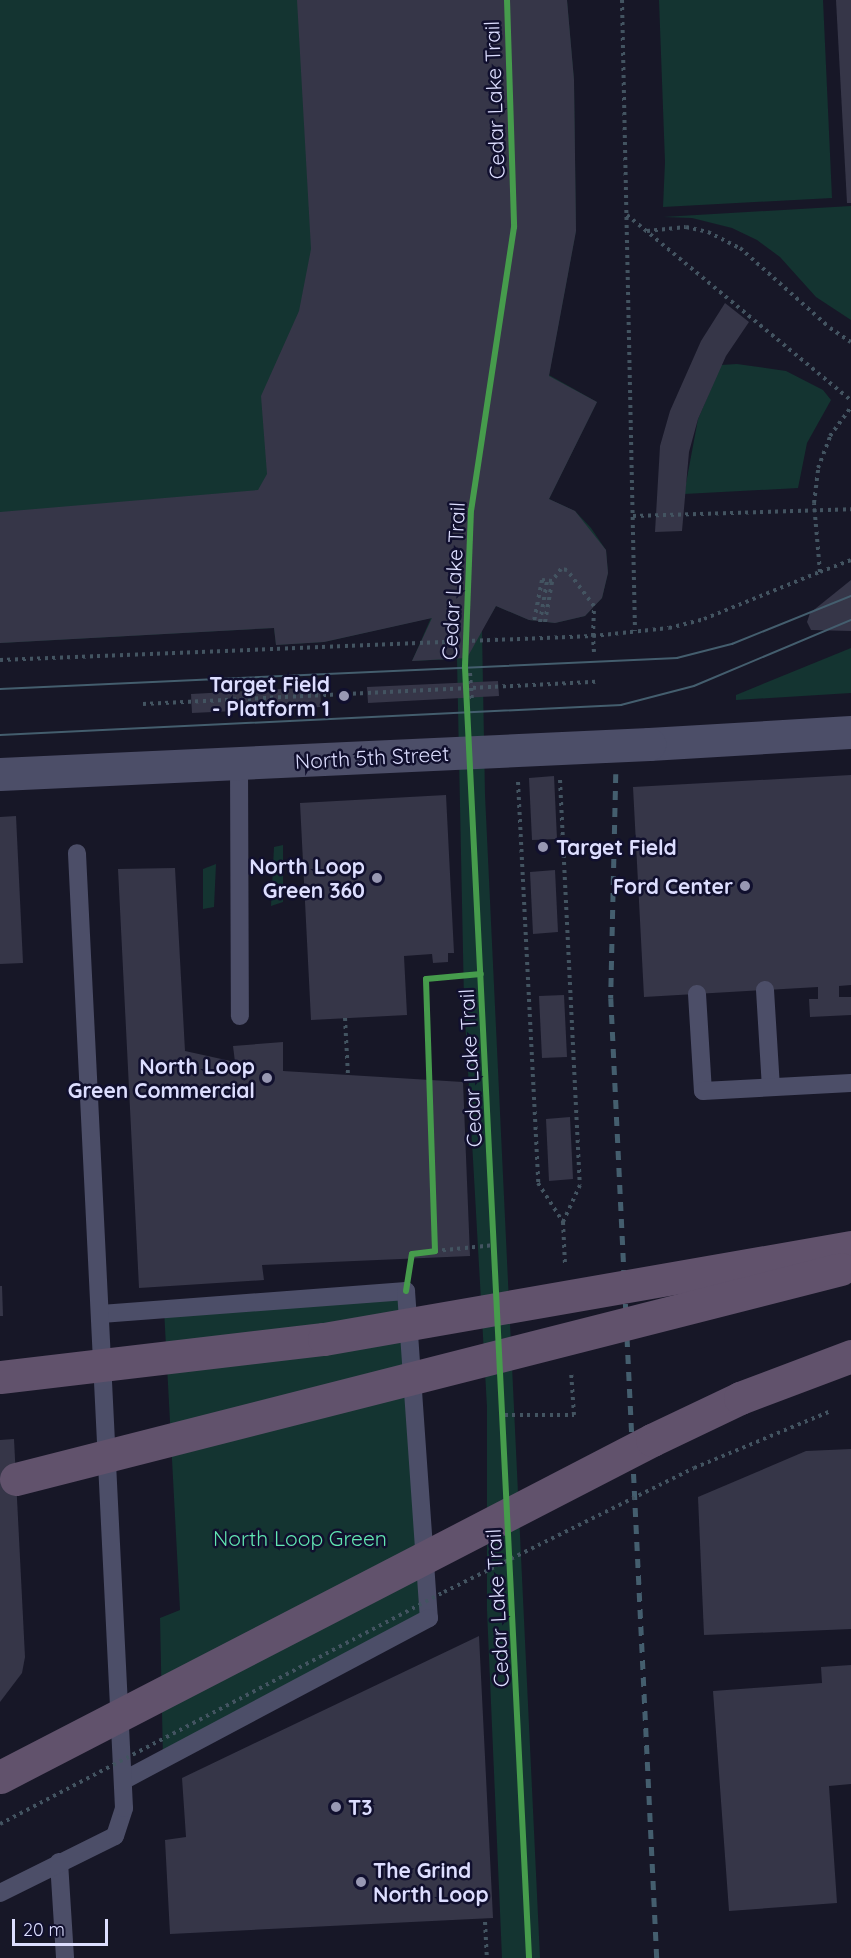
<!DOCTYPE html>
<html>
<head>
<meta charset="utf-8">
<style>
	body { margin:0 }
	#map { position:relative; width:851px; height:1958px; overflow:hidden; background:#171727; font-family:Quicksand,sans-serif }
	div>[style] { position:absolute }
	.green>* { inset:0; background:#143431 }
	.building>* { inset:0; background:#363648 }
	.path>* { height:4px; margin-top:-2px; transform-origin:0; background:repeating-linear-gradient(90deg,#435461 0 3px,transparent 0 7.5px) }
	.service>* { height:18px; margin:-9px; padding:0 9px; transform-origin:9px; border-radius:9px; background:#4c4e68 }
	.tertiary>* { height:33px; margin:-16.5px; padding:0 16.5px; transform-origin:16.5px; border-radius:16.5px; background:#4c4e68 }
	.tram>* { height:1.5px; margin:-0.75px; padding:0 0.75px; transform-origin:0.75px; border-radius:0.75px; background:#445e6e }
	.rail>* { height:4.5px; margin-top:-2.25px; transform-origin:0; background:repeating-linear-gradient(90deg,#445e6e 0 9px,transparent 0 17px) }
	.path-bridge>* { height:4px; margin-top:-2px; transform-origin:0; background:repeating-linear-gradient(90deg,#435461 0 3px,transparent 0 7.5px) }
	.tertiary-bridge>* { height:33px; margin:-16.5px; padding:0 16.5px; transform-origin:16.5px; border-radius:16.5px; background:#4c4e68 }
	.motorway-bridge>* { height:33px; margin:-16.5px; padding:0 16.5px; transform-origin:16.5px; border-radius:16.5px; background:#61526c }
	.cycleway>* { height:6px; margin:-3px; padding:0 3px; transform-origin:3px; border-radius:3px; background:#469c4c }
	.dots>* { width:16px; height:16px; translate:-50% -50%; box-sizing:border-box; border:3px solid #11102e; border-radius:50% }
	span { translate:-50% -50%; white-space:nowrap; text-align:center; line-height:1.15; -webkit-text-stroke:5px #11102e; paint-order:stroke }
	.street-label { font-size:21px; color:#dddeff }
	.poi-label { font-size:21px; color:#dddeff; font-weight:700 }
	.right { translate:-100% -50%; text-align:right }
	.left { translate:0 -50%; text-align:left }
	.park-label { font-size:21px; color:#61e7b2 }
	.scale { position:absolute; left:12px; top:1919px; width:96px; height:27px; box-sizing:border-box; border:3px solid #dddeff; border-top:0; padding-left:8px; font-size:18px; line-height:21px; white-space:nowrap; color:#dddeff; -webkit-text-stroke:4px #11102e; paint-order:stroke }
</style>
</head>
<body>
<div id="map">
	<div class="green">
		<i style="clip-path:polygon(0 0,567px 0,574px 80px,576px 231px,549px 375px,597px 402px,549px 499px,575px 511px,591px 528px,606px 550px,608px 573px,602px 598px,585px 616px,555px 623px,529px 620px,496px 606px,482px 630px,485px 795px,540px 1958px,502px 1958px,487px 1610px,487px 1407px,464px 1000px,457px 659px,412px 661px,431px 618px,324px 642px,276px 645px,274px 628px,0 643px)"></i>
		<i style="clip-path:polygon(659px 0,823px 0,832px 198px,663px 207px,665px 162px)"></i>
		<i style="clip-path:polygon(851px 206px,851px 320px,816px 297px,780px 257px,757px 240px,732px 228px,692px 218px,663px 217px)"></i>
		<i style="clip-path:polygon(737px 364px,786px 371px,823px 390px,831px 400px,807px 443px,798px 488px,684px 494px,698px 419px,721px 365px)"></i>
		<i style="clip-path:polygon(851px 648px,851px 693px,736px 700px,736px 695px)"></i>
		<i style="clip-path:polygon(283px 845px,283px 902px,271px 906px,274px 847px)"></i>
		<i style="clip-path:polygon(216px 864px,214px 907px,203px 909px,203px 869px)"></i>
		<i style="clip-path:polygon(406px 1291px,429px 1618px,163px 1759px,160px 1618px,180px 1610px,164px 1309px)"></i>
	</div>
	<div class="building">
		<i style="clip-path:polygon(297px 0,567px 0,574px 80px,576px 231px,549px 376px,597px 402px,549px 499px,575px 511px,606px 550px,608px 573px,602px 598px,585px 616px,555px 623px,529px 620px,496px 606px,467px 658px,412px 661px,432px 618px,324px 642px,276px 645px,274px 628px,0 643px,0 512px,258px 490px,267px 474px,261px 396px,299px 311px,311px 249px)"></i>
		<i style="clip-path:polygon(836px 0,851px 0,851px 203px,847px 203px)"></i>
		<i style="clip-path:polygon(725px 303px,749px 322px,726px 356px,698px 419px,689px 452px,682px 531px,655px 532px,660px 446px,670px 411px,701px 341px)"></i>
		<i style="clip-path:polygon(851px 580px,851px 631px,811px 630px,807px 622px,810px 613px)"></i>
		<i style="clip-path:polygon(498px 681px,499px 696px,368px 703px,367px 687px)"></i>
		<i style="clip-path:polygon(320px 687px,321px 707px,192px 713px,191px 694px)"></i>
		<i style="clip-path:polygon(851px 775px,851px 985px,839px 986px,839px 997px,851px 997px,851px 1015px,810px 1017px,809px 999px,818px 999px,818px 987px,644px 997px,633px 787px)"></i>
		<i style="clip-path:polygon(554px 776px,557px 839px,532px 840px,529px 778px)"></i>
		<i style="clip-path:polygon(446px 795px,454px 953px,448px 953px,448px 962px,433px 963px,432px 954px,404px 956px,407px 1015px,311px 1020px,300px 803px)"></i>
		<i style="clip-path:polygon(16px 816px,23px 963px,0 964px,0 817px)"></i>
		<i style="clip-path:polygon(175px 868px,185px 1051px,235px 1062px,233px 1046px,283px 1042px,283px 1071px,463px 1082px,470px 1256px,262px 1265px,264px 1280px,139px 1288px,118px 869px)"></i>
		<i style="clip-path:polygon(555px 870px,558px 932px,533px 934px,530px 872px)"></i>
		<i style="clip-path:polygon(564px 995px,567px 1057px,542px 1058px,539px 996px)"></i>
		<i style="clip-path:polygon(570px 1117px,573px 1179px,549px 1181px,546px 1119px)"></i>
		<i style="clip-path:polygon(0 1286px,2px 1286px,3px 1316px,0 1316px)"></i>
		<i style="clip-path:polygon(14px 1439px,25px 1657px,22px 1673px,0 1702px,0 1440px)"></i>
		<i style="clip-path:polygon(851px 1449px,851px 1629px,704px 1635px,698px 1497px,806px 1451px)"></i>
		<i style="clip-path:polygon(479px 1636px,493px 1918px,170px 1934px,165px 1840px,186px 1837px,182px 1778px)"></i>
		<i style="clip-path:polygon(851px 1665px,851px 1784px,829px 1786px,837px 1903px,729px 1911px,713px 1691px,822px 1683px,821px 1667px)"></i>
	</div>
	<div class="path">
		<i style="left:622px;top:0;width:631px;rotate:88.82deg"></i>
		<i style="left:627px;top:215px;width:291px;rotate:39.6deg"></i>
		<i style="left:647px;top:231px;width:39px;rotate:-6deg"></i>
		<i style="left:686px;top:227px;width:23px;rotate:13deg"></i>
		<i style="left:708px;top:232px;width:36px;rotate:27deg"></i>
		<i style="left:740px;top:248px;width:120px;rotate:41.6deg"></i>
		<i style="left:830px;top:328px;width:25px;rotate:34deg"></i>
		<i style="left:633px;top:516px;width:218px;rotate:-1.8deg"></i>
		<i style="left:820px;top:572px;width:33px;rotate:-21deg"></i>
		<i style="left:540px;top:622px;width:42px;rotate:-80.3deg"></i>
		<i style="left:545px;top:622px;width:41px;rotate:-80.1deg"></i>
		<i style="left:594px;top:652px;width:16px;rotate:-94deg"></i>
		<i style="left:593px;top:636px;width:76px;rotate:-6deg"></i>
		<i style="left:669px;top:628px;width:36px;rotate:-14deg"></i>
		<i style="left:704px;top:619px;width:125px;rotate:-22.1deg"></i>
		<i style="left:820px;top:572px;width:69px;rotate:-95deg"></i>
		<i style="left:814px;top:503px;width:35px;rotate:-83deg"></i>
		<i style="left:818px;top:468px;width:34px;rotate:-69deg"></i>
		<i style="left:830px;top:436px;width:36px;rotate:-54deg"></i>
		<i style="left:0;top:660px;width:593px;rotate:-2.32deg"></i>
		<i style="left:593px;top:636px;width:30px;rotate:-88deg"></i>
		<i style="left:594px;top:606px;width:45px;rotate:-126.9deg"></i>
		<i style="left:567px;top:570px;width:6px;rotate:-171deg"></i>
		<i style="left:561px;top:569px;width:15px;rotate:127deg"></i>
		<i style="left:552px;top:581px;width:10px;rotate:-174deg"></i>
		<i style="left:542px;top:580px;width:42px;rotate:101deg"></i>
		<i style="left:470px;top:673px;width:30px;rotate:86deg"></i>
		<i style="left:143px;top:704px;width:453px;rotate:-2.8deg"></i>
		<i style="left:560px;top:780px;width:405px;rotate:87.2deg"></i>
		<i style="left:580px;top:1185px;width:41px;rotate:114.7deg"></i>
		<i style="left:518px;top:782px;width:401px;rotate:87.1deg"></i>
		<i style="left:538px;top:1183px;width:46px;rotate:57.3deg"></i>
		<i style="left:563px;top:1222px;width:42px;rotate:87.3deg"></i>
		<i style="left:345px;top:1018px;width:57px;rotate:87deg"></i>
		<i style="left:435px;top:1251px;width:60px;rotate:-5.7deg"></i>
		<i style="left:505px;top:1415px;width:69px"></i>
		<i style="left:574px;top:1415px;width:44px;rotate:-93.9deg"></i>
		<i style="left:694px;top:1468px;width:148px;rotate:-22.6deg"></i>
		<i style="left:485px;top:1922px;width:36px;rotate:87deg"></i>
	</div>
	<div class="service">
		<i style="left:239px;top:763px;width:253px;rotate:89.8deg"></i>
		<i style="left:765px;top:990px;width:97px;rotate:86.5deg"></i>
		<i style="left:697px;top:994px;width:97px;rotate:86.5deg"></i>
		<i style="left:703px;top:1091px;width:148px;rotate:-3.1deg"></i>
		<i style="left:101px;top:1314px;width:306px;rotate:-4.3deg"></i>
		<i style="left:406px;top:1291px;width:328px;rotate:86deg"></i>
		<i style="left:429px;top:1618px;width:345px;rotate:152deg"></i>
		<i style="left:59px;top:1862px;width:96px;rotate:86.4deg"></i>
		<i style="left:0;top:1893px;width:128px;rotate:-26.4deg"></i>
		<i style="left:115px;top:1836px;width:29px;rotate:-72deg"></i>
		<i style="left:124px;top:1808px;width:956px;rotate:-92.82deg"></i>
	</div>
	<div class="tertiary">
		<i style="left:649px;top:744px;width:202px;rotate:-3.4deg"></i>
	</div>
	<div class="tram">
		<i style="left:0;top:689px;width:678px;rotate:-2.62deg"></i>
		<i style="left:677px;top:658px;width:57px;rotate:-14.3deg"></i>
		<i style="left:732px;top:644px;width:128px;rotate:-22deg"></i>
		<i style="left:0;top:735px;width:622px;rotate:-2.77deg"></i>
		<i style="left:621px;top:705px;width:75px;rotate:-14.6deg"></i>
		<i style="left:694px;top:686px;width:170px;rotate:-22.8deg"></i>
	</div>
	<div class="rail">
		<i style="left:616px;top:774px;width:224px;rotate:91.3deg"></i>
		<i style="left:611px;top:998px;width:961px;rotate:87.26deg"></i>
	</div>
	<div class="path-bridge">
		<i style="left:0;top:1824px;width:501px;rotate:-27.59deg"></i>
		<i style="left:444px;top:1592px;width:279px;rotate:-26.4deg"></i>
	</div>
	<div class="tertiary-bridge">
		<i style="left:0;top:774px;width:650px;rotate:-2.65deg"></i>
	</div>
	<div class="motorway-bridge">
		<i style="left:0;top:1377px;width:326px;rotate:-6.7deg"></i>
		<i style="left:324px;top:1339px;width:535px;rotate:-9.9deg"></i>
		<i style="left:16px;top:1479px;width:851px;rotate:-14.28deg"></i>
		<i style="left:0;top:1777px;width:734px;rotate:-27.33deg"></i>
		<i style="left:652px;top:1440px;width:98px;rotate:-25.5deg"></i>
		<i style="left:740px;top:1398px;width:119px;rotate:-20.7deg"></i>
	</div>
	<div class="cycleway">
		<i style="left:507px;top:0;width:227px;rotate:88.2deg"></i>
		<i style="left:514px;top:227px;width:286px;rotate:98.6deg"></i>
		<i style="left:471px;top:510px;width:157px;rotate:92.2deg"></i>
		<i style="left:465px;top:667px;width:1293px;rotate:87.16deg"></i>
		<i style="left:406px;top:1291px;width:37px;rotate:-81deg"></i>
		<i style="left:412px;top:1254px;width:23px;rotate:-7deg"></i>
		<i style="left:435px;top:1251px;width:272px;rotate:-91.9deg"></i>
		<i style="left:426px;top:979px;width:55px;rotate:-5.2deg"></i>
	</div>
	<div class="dots">
		<i style="left:344px;top:696px;background:#9898b3"></i>
		<i style="left:543px;top:847px;background:#9898b3"></i>
		<i style="left:377px;top:878px;background:#9898b3"></i>
		<i style="left:745px;top:886px;background:#9898b3"></i>
		<i style="left:267px;top:1078px;background:#9898b3"></i>
		<i style="left:336px;top:1807px;background:#9898b3"></i>
		<i style="left:361px;top:1882px;background:#9898b3"></i>
	</div>
	<div class="street-label">
		<span style="left:494px;top:100px;rotate:-92deg">Cedar Lake Trail</span>
		<span style="left:453px;top:581px;rotate:-87deg">Cedar Lake Trail</span>
		<span style="left:372px;top:757px;rotate:-3deg">North 5th Street</span>
		<span style="left:470px;top:1068px;rotate:-93deg">Cedar Lake Trail</span>
		<span style="left:497px;top:1608px;rotate:-93deg">Cedar Lake Trail</span>
	</div>
	<div class="poi-label">
		<span class="right" style="left:330px;top:696px">Target Field<br>- Platform 1</span>
		<span class="left" style="left:556px;top:847px">Target Field</span>
		<span class="right" style="left:365px;top:878px">North Loop<br>Green 360</span>
		<span class="right" style="left:733px;top:886px">Ford Center</span>
		<span class="right" style="left:255px;top:1078px">North Loop<br>Green Commercial</span>
		<span class="left" style="left:348px;top:1807px">T3</span>
		<span class="left" style="left:373px;top:1882px">The Grind<br>North Loop</span>
	</div>
	<div class="park-label">
		<span style="left:300px;top:1538px">North Loop Green</span>
	</div>
	<div class="scale">20 m</div>
</div>
</body>
</html>
